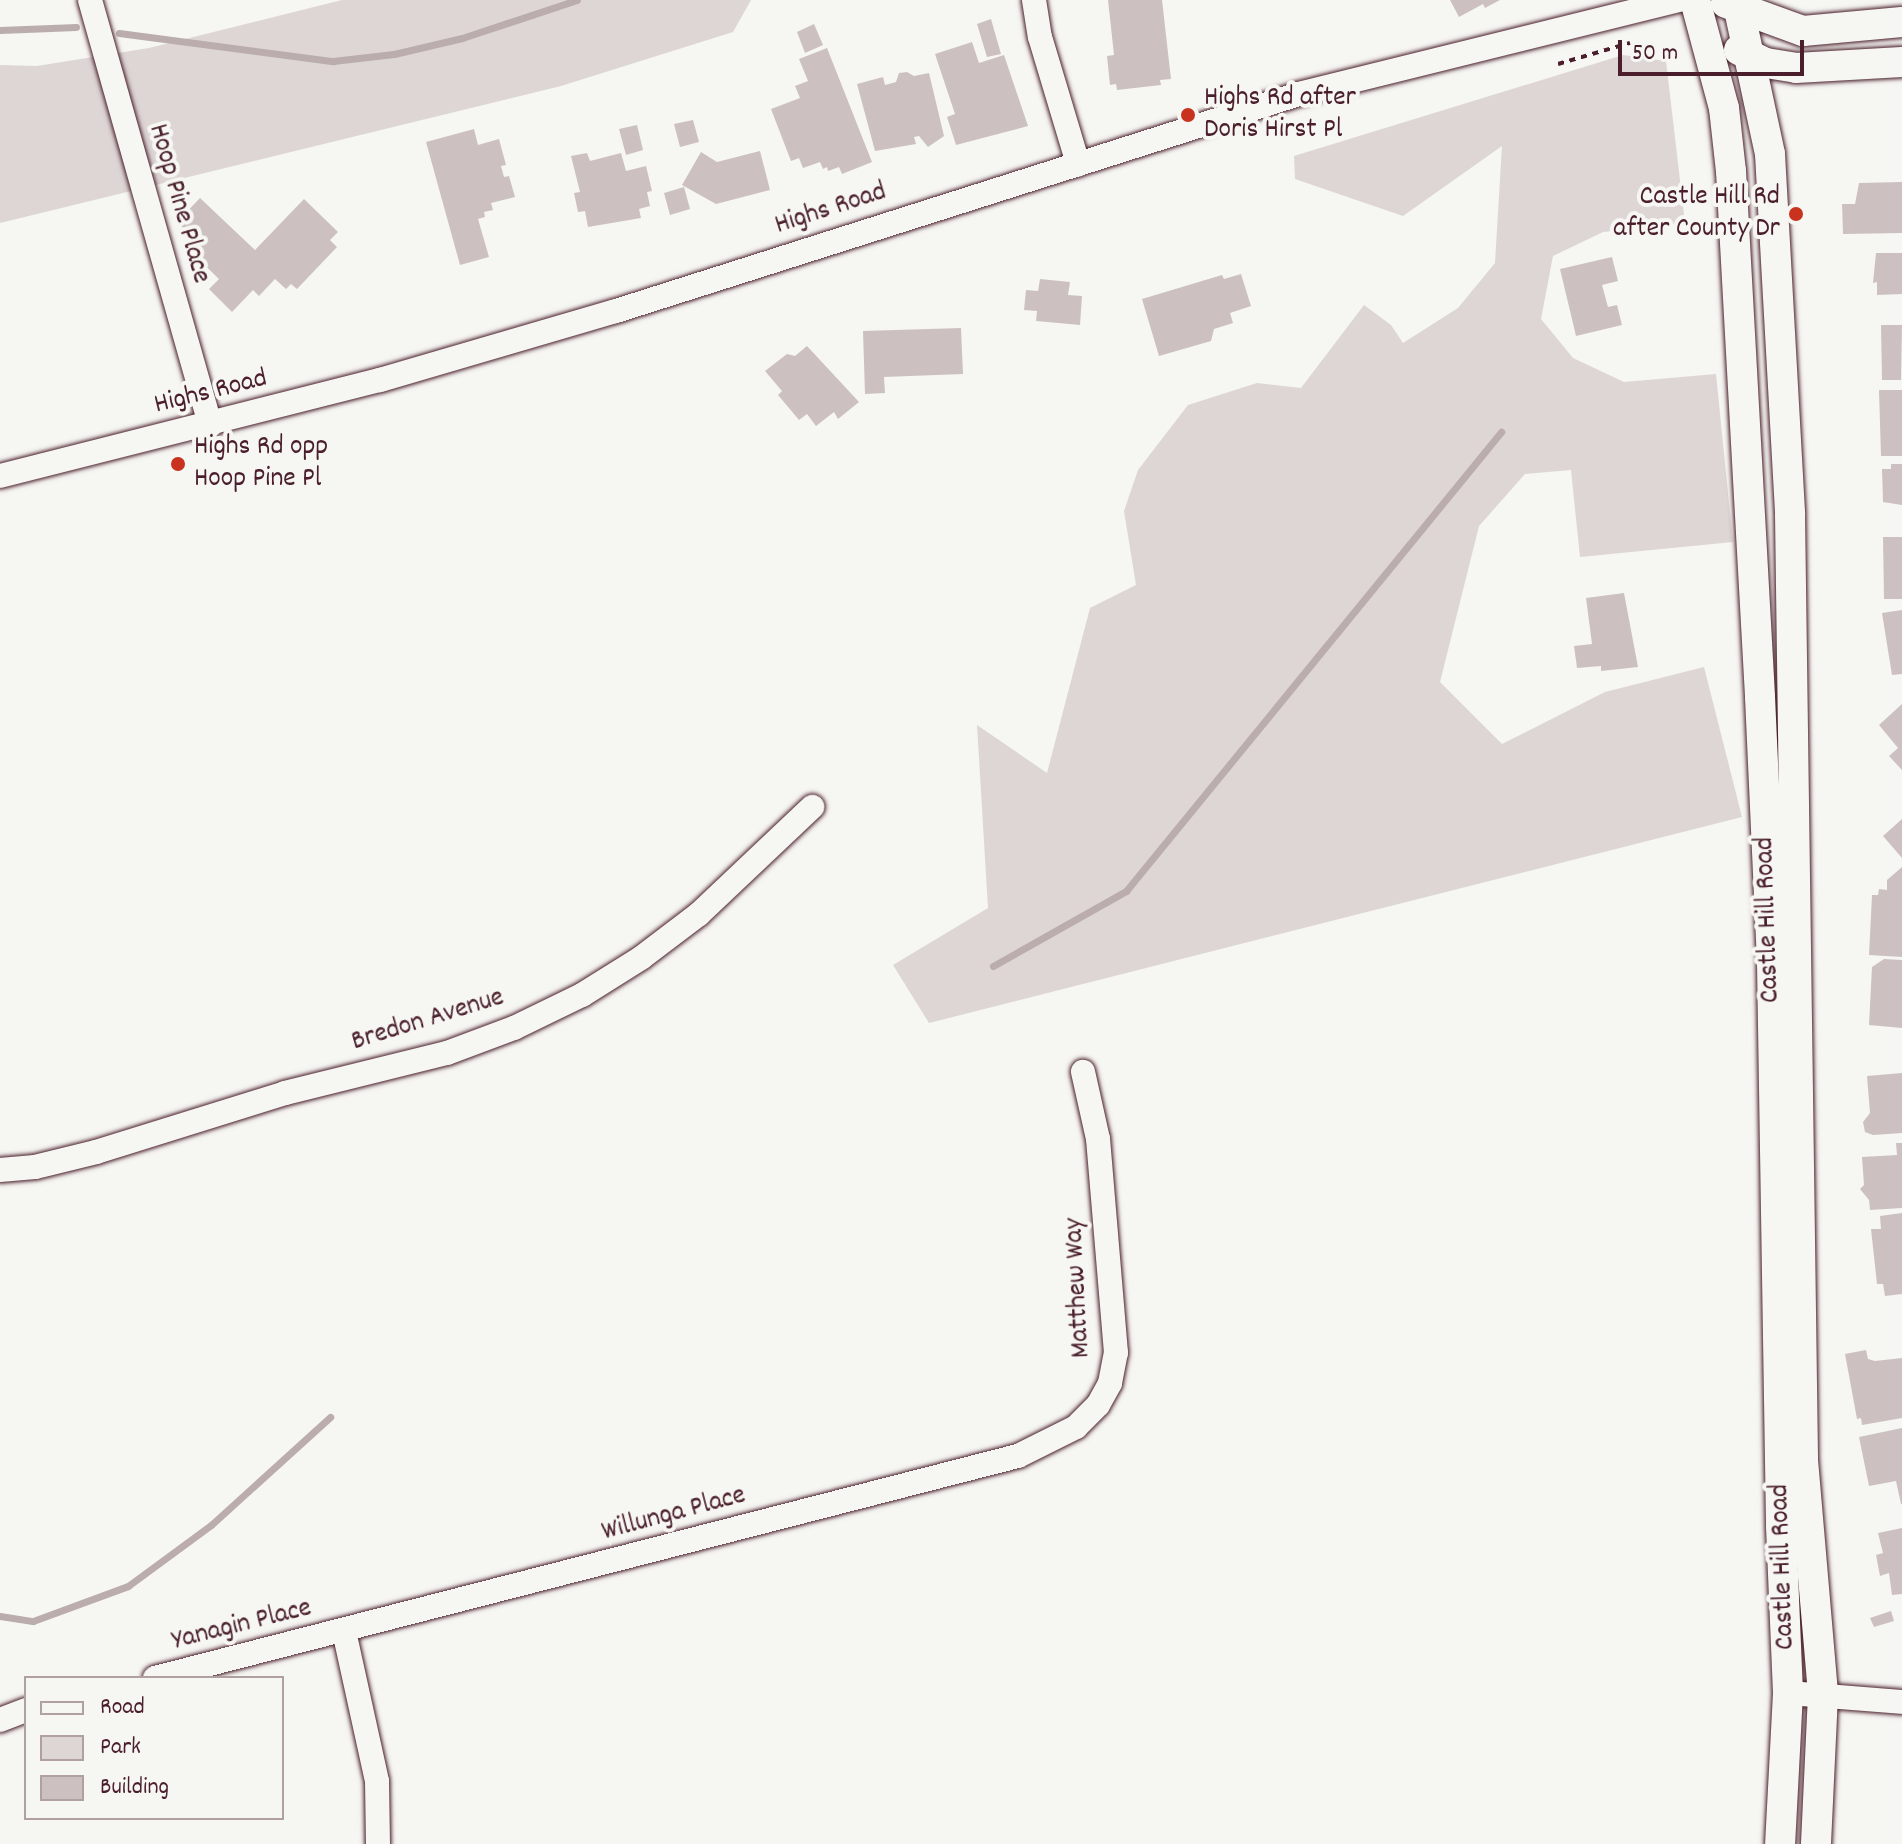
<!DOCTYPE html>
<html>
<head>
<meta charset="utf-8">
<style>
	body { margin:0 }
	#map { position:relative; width:1902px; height:1844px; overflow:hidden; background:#f6f6f2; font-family:Dekko,sans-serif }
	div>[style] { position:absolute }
	.green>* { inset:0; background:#ddd6d5 }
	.stream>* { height:7px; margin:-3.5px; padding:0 3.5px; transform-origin:3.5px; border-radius:3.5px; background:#bbadae }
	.building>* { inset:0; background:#ccc1c0 }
	.path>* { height:4px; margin-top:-2px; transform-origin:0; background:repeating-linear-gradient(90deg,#4a1f2b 0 6px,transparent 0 12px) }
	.roads { filter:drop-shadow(0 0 2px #4a1f2b) drop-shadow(0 0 2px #4a1f2b) }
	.minor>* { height:24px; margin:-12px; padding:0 12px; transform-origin:12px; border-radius:12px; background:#f6f6f2 }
	.major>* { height:30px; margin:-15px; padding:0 15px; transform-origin:15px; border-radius:15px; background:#f6f6f2 }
	.dots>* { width:22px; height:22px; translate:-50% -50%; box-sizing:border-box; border:4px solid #f6f6f2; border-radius:50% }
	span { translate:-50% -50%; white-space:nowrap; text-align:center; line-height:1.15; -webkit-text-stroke:8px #f6f6f2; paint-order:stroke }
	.poi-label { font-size:28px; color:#4a1f2b }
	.left { translate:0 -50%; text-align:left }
	.right { translate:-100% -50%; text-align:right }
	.street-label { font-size:28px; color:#4a1f2b }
	.legend { position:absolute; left:24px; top:1676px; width:260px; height:144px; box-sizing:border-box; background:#f6f6f2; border:2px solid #b1a0a2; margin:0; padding:10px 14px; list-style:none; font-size:24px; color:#4a1f2b }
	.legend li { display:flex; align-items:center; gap:16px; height:40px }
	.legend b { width:40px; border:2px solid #b1a0a2 }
	.scale { position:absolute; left:1618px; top:40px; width:186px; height:36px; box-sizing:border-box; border:4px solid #4a1f2b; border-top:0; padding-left:10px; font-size:24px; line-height:28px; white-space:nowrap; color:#4a1f2b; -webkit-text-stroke:6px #f6f6f2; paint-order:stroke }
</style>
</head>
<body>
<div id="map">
	<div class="green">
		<i style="clip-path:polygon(342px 0,751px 0,733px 32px,561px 86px,0 223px,0 65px,37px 66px,149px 48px)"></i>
		<i style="clip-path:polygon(1623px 55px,1666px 61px,1685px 223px,1603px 232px,1553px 256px,1541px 319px,1573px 358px,1624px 382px,1716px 374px,1733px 542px,1580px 557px,1571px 470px,1525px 474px,1479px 526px,1440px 682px,1502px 744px,1605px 692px,1704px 667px,1742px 817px,929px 1023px,893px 965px,988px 908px,977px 725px,1047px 773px,1090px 608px,1136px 585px,1124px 511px,1138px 470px,1188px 405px,1257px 383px,1301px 388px,1364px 305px,1391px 325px,1403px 343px,1458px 308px,1495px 263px,1502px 146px,1403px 216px,1295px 179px,1294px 156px)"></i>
	</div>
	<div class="stream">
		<i style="left:0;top:30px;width:76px;rotate:-2.3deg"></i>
		<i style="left:119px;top:33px;width:216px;rotate:7.5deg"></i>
		<i style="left:333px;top:61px;width:61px;rotate:-6.5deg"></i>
		<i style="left:394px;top:54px;width:70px;rotate:-13.2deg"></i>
		<i style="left:462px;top:38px;width:121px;rotate:-18.3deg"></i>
		<i style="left:993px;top:966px;width:153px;rotate:-29.4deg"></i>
		<i style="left:1126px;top:891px;width:593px;rotate:-50.75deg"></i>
		<i style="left:0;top:1616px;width:33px;rotate:9deg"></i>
		<i style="left:33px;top:1621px;width:101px;rotate:-20.2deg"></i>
		<i style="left:128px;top:1586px;width:103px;rotate:-36.3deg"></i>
		<i style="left:211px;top:1525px;width:161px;rotate:-42.2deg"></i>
	</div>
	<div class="building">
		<i style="clip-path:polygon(1108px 0,1162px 0,1171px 79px,1160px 80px,1161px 85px,1117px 90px,1116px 84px,1110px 85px,1107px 56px,1114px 55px)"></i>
		<i style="clip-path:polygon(1450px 0,1500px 0,1485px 8px,1483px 4px,1459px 17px)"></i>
		<i style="clip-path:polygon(991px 19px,1001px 54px,987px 57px,977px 24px)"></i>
		<i style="clip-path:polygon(814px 24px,823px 45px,805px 53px,797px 32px)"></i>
		<i style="clip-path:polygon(972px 42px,979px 63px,1004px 55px,1028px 126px,956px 145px,947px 117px,955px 114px,935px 54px)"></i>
		<i style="clip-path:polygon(827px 48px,872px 162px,842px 174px,839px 167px,828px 171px,827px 167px,823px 169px,820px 162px,803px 168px,799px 158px,791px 161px,771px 109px,800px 98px,795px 86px,808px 81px,799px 59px)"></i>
		<i style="clip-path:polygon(907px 72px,914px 76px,929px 73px,944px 136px,928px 147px,919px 136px,914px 137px,916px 144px,875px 151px,857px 84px,883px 77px,885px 85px,896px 82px,899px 73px)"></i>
		<i style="clip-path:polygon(693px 120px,699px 142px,680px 147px,674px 124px)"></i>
		<i style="clip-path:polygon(637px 125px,643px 150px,626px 155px,619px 129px)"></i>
		<i style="clip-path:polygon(474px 129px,478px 145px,499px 139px,506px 165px,501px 166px,504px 177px,509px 176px,515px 197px,491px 203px,493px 210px,484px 212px,485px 217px,478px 219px,489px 257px,460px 265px,426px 142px)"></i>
		<i style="clip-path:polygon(760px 151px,770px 190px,716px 204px,682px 185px,701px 152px,717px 162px)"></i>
		<i style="clip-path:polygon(587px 153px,590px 161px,621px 153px,626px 171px,646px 166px,652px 191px,647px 192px,650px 206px,639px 209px,641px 218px,588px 227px,585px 211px,578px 212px,574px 193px,580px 192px,571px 156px)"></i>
		<i style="clip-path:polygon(1902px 182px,1902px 233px,1843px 234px,1842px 204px,1855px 204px,1859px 183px)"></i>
		<i style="clip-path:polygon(684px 187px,690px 209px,670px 215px,664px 193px)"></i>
		<i style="clip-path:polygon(200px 198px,255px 250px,304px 199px,338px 232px,330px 240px,337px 247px,297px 289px,291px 284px,286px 289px,275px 279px,259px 296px,253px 290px,232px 312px,209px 289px,219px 279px,189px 250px,197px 242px,177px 222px)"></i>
		<i style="clip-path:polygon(1876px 253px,1902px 253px,1902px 294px,1877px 295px,1877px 282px,1873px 283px)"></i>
		<i style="clip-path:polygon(1612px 257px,1618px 281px,1602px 285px,1608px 307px,1617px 305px,1622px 325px,1576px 336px,1560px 269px)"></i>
		<i style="clip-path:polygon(1241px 274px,1251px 306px,1230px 313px,1233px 323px,1214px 329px,1211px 341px,1159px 356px,1142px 299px,1222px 275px,1224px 279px)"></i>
		<i style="clip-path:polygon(1040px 279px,1070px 282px,1068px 295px,1082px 296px,1080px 325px,1036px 321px,1037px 311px,1024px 310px,1026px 290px,1038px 291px)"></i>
		<i style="clip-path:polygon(1881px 325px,1902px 325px,1901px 380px,1882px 380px)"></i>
		<i style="clip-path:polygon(961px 328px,963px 374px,884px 377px,885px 393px,865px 394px,863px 331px)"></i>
		<i style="clip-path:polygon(807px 346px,859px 402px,838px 419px,834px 412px,816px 426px,807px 414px,799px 420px,778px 395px,782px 391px,765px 371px,787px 354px,795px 356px)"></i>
		<i style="clip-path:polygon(1879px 390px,1902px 390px,1902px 456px,1881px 456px)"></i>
		<i style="clip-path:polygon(1891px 464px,1902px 464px,1902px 505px,1883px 502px,1882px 469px,1891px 469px)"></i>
		<i style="clip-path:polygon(1883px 537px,1902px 537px,1902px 599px,1884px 599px)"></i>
		<i style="clip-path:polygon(1624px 593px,1638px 667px,1601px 671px,1601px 666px,1577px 668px,1574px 646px,1592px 644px,1586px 598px)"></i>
		<i style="clip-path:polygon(1902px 610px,1902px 674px,1892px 675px,1882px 613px)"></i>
		<i style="clip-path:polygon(1902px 704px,1902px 770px,1889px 756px,1898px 748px,1879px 725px)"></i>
		<i style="clip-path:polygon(1902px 819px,1902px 858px,1883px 836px)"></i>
		<i style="clip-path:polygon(1902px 867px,1902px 957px,1869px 955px,1872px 895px,1878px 895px,1879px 889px,1887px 890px,1887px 880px)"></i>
		<i style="clip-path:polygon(1884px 959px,1902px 960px,1902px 1028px,1869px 1025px,1872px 967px)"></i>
		<i style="clip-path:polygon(1902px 1073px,1902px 1133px,1873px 1135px,1865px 1132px,1863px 1122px,1870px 1113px,1867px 1076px)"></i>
		<i style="clip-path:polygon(1896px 1143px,1902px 1143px,1902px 1208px,1870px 1210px,1869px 1200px,1860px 1189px,1864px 1185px,1862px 1157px,1897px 1155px)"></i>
		<i style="clip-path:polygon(1902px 1213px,1902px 1294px,1885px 1296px,1883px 1284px,1877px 1284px,1871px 1229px,1881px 1229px,1880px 1216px)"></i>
		<i style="clip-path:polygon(1866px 1350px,1868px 1359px,1875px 1361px,1902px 1358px,1902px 1418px,1862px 1425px,1861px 1418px,1857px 1419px,1845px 1354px)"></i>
		<i style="clip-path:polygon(1902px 1428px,1902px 1504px,1901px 1504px,1896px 1481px,1869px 1486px,1859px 1437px)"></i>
		<i style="clip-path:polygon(1902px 1528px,1902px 1594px,1892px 1595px,1889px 1573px,1880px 1576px,1876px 1555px,1883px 1553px,1878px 1533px)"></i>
		<i style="clip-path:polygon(1891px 1611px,1894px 1621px,1874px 1627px,1870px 1618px)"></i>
	</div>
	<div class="path">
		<i style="left:1558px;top:64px;width:75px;rotate:-16.3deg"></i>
	</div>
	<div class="roads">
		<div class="minor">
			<i style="left:90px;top:0;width:442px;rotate:74.2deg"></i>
			<i style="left:1034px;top:0;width:37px;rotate:81deg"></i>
			<i style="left:1040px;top:37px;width:133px;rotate:73.3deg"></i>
			<i style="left:0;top:476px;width:392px;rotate:-14.2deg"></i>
			<i style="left:380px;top:380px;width:246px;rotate:-16.3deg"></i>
			<i style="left:616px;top:311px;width:717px;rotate:-17.63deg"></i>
			<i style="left:1299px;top:94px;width:392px;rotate:-13.9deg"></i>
			<i style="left:0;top:1170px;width:35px;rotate:-5deg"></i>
			<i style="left:35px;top:1167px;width:63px;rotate:-13.8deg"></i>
			<i style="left:96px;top:1152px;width:198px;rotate:-17.3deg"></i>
			<i style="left:285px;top:1093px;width:167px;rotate:-13.9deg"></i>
			<i style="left:447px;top:1053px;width:72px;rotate:-20.5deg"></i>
			<i style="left:514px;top:1028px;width:76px;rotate:-25.9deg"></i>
			<i style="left:582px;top:995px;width:70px;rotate:-32.1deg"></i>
			<i style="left:641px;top:958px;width:73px;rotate:-37.2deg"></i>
			<i style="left:699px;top:914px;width:156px;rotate:-43.4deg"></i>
			<i style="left:344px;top:1631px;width:154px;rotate:77.6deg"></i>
			<i style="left:377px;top:1781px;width:63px;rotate:89.1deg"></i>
			<i style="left:155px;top:1678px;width:891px;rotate:-14.43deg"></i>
			<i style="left:1018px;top:1456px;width:65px;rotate:-26.6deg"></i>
			<i style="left:1076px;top:1427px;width:31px;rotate:-45deg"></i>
			<i style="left:1098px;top:1405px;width:25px;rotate:-61deg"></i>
			<i style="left:1110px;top:1383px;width:31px;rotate:-79deg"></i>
			<i style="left:1116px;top:1353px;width:215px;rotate:-94.8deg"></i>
			<i style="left:1098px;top:1139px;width:69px;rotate:-102.6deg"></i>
			<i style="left:1788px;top:1693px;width:114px;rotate:4.5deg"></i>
			<i style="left:0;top:1720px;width:28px;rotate:-21deg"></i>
		</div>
		<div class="major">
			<i style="left:1695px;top:0;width:112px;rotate:75deg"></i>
			<i style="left:1724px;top:108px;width:63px;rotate:83.7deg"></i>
			<i style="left:1731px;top:171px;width:527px;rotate:86.84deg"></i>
			<i style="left:1760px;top:697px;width:266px;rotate:87.4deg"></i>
			<i style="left:1772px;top:963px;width:563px;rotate:89.08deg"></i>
			<i style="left:1781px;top:1526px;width:167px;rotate:87.6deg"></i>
			<i style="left:1788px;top:1693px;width:151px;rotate:93deg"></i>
			<i style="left:1737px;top:0;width:157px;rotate:77.9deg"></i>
			<i style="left:1770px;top:154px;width:361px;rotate:86.8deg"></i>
			<i style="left:1790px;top:514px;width:946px;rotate:89.21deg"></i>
			<i style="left:1803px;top:1460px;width:236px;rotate:85.1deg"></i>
			<i style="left:1823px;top:1695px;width:149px;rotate:92.7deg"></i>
			<i style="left:1726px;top:3px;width:82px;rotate:20deg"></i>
			<i style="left:1803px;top:31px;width:99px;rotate:-5.2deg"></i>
			<i style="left:1739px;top:50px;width:30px;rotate:26deg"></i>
			<i style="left:1766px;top:63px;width:30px;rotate:9deg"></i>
			<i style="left:1796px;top:68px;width:106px;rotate:-3.2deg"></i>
		</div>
	</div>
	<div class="dots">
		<i style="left:1188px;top:115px;background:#c8321e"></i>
		<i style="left:1796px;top:214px;background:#c8321e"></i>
		<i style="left:178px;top:464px;background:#c8321e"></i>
	</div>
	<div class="poi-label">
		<span class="left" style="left:1204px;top:115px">Highs Rd after<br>Doris Hirst Pl</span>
		<span class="right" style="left:1780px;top:214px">Castle Hill Rd<br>after County Dr</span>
		<span class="left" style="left:194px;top:464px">Highs Rd opp<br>Hoop Pine Pl</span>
	</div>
	<div class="street-label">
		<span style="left:178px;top:204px;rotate:74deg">Hoop Pine Place</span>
		<span style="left:831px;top:210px;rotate:-18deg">Highs Road</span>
		<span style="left:211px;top:393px;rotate:-14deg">Highs Road</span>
		<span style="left:1769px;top:920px;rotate:-92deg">Castle Hill Road</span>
		<span style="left:428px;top:1021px;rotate:-17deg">Bredon Avenue</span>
		<span style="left:1079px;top:1288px;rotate:-93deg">Matthew Way</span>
		<span style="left:674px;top:1515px;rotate:-15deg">Willunga Place</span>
		<span style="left:1784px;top:1567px;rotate:-92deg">Castle Hill Road</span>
		<span style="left:242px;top:1626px;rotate:-14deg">Yanagin Place</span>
	</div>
	<ul class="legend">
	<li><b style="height:10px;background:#f6f6f2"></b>Road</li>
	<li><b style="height:22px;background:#ddd6d5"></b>Park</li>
	<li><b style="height:22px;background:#ccc1c0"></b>Building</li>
	</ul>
	<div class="scale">50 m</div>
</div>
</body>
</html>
